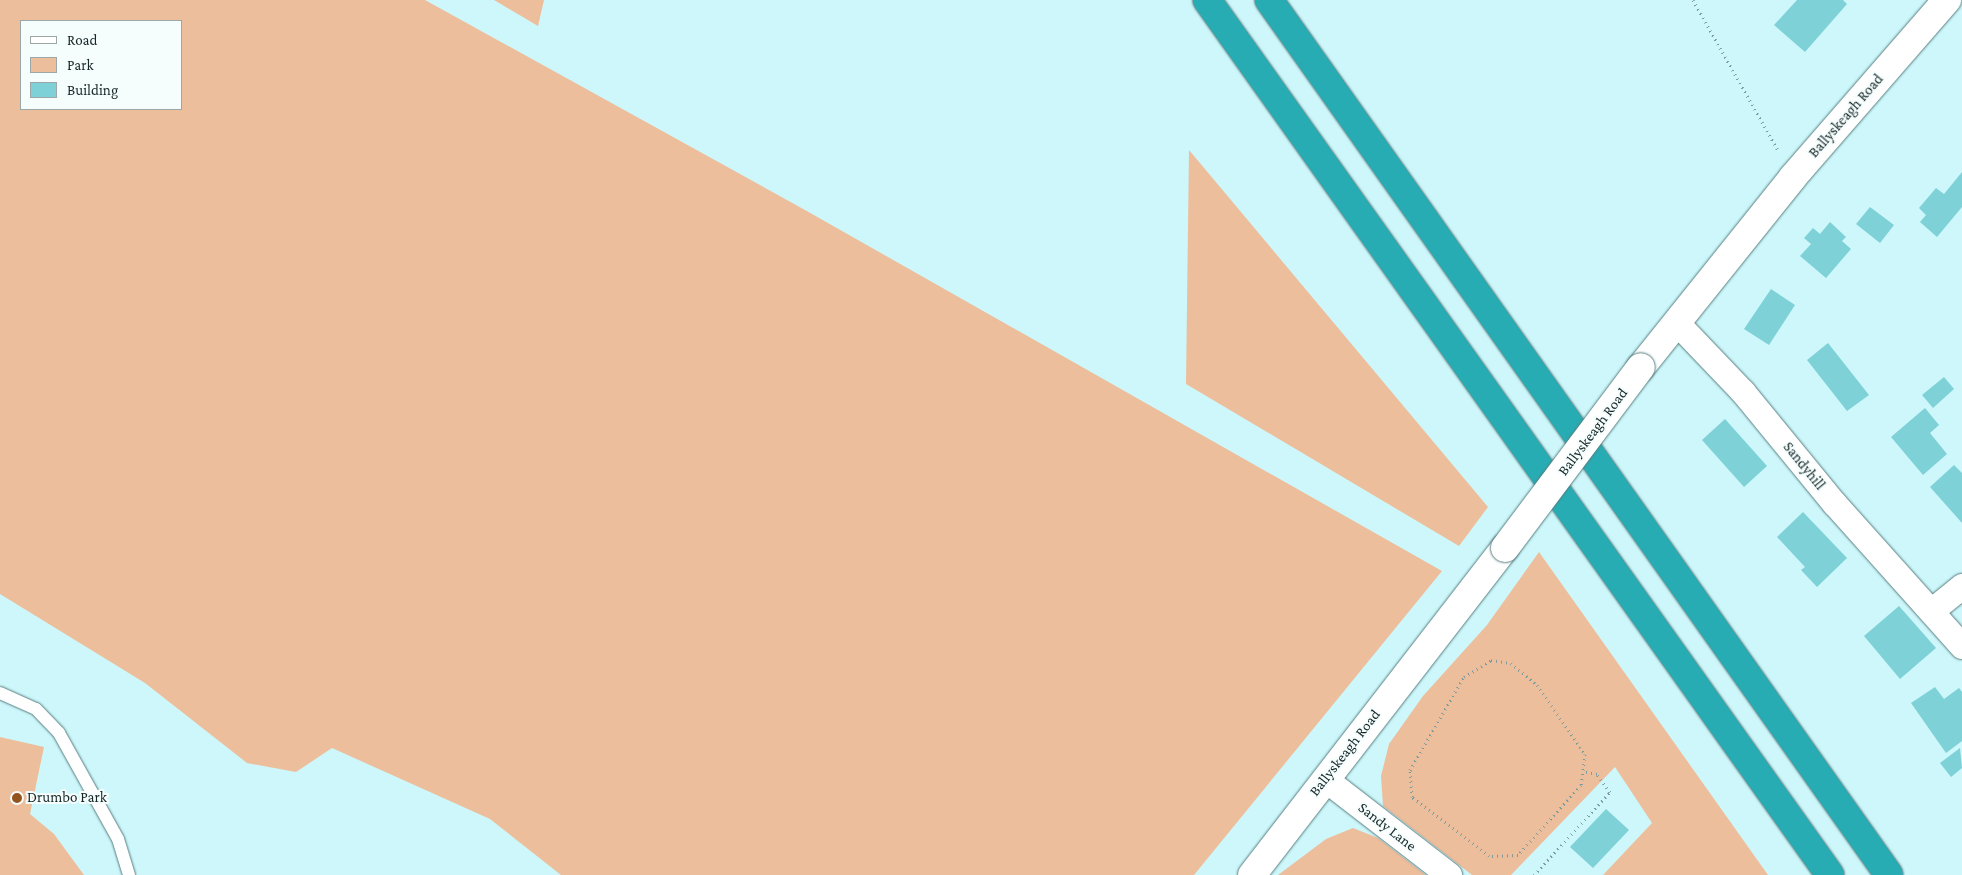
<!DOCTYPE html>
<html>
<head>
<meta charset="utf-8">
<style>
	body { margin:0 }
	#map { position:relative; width:1962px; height:875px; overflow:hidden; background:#cdf7fa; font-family:"Crimson Pro",serif }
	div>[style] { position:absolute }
	.green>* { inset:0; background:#edbe9c }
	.building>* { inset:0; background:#7ed1d6 }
	.path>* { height:3px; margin-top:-1.5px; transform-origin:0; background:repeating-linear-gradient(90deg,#7d9b9d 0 1px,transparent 0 5px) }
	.roads { filter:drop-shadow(0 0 1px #577e80) drop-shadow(0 0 1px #577e80) }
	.lane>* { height:12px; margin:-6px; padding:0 6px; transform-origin:6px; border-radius:6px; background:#fff }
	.street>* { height:25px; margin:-12.5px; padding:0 12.5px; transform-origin:12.5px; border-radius:12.5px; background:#fff }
	.secondary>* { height:28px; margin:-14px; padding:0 14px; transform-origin:14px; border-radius:14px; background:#fff }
	.highway>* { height:28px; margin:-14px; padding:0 14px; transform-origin:14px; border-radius:14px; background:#28acb4 }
	.bridges { filter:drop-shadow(0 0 1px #577e80) drop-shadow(0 0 1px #577e80) }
	.secondary-bridge>* { height:28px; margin:-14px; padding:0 14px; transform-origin:14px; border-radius:14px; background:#fff }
	.dots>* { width:14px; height:14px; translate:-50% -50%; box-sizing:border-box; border:2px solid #f5fdfd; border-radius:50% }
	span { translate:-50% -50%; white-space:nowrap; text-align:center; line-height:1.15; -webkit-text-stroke:4px #f5fdfd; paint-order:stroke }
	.street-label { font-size:15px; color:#172728 }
	.poi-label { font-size:15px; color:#172728 }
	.left { translate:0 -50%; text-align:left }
	.legend { position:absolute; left:20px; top:20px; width:162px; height:90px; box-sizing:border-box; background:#f5fdfd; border:1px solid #9ca7a8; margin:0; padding:6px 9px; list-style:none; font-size:15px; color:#172728 }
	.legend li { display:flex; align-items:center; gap:10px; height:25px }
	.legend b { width:25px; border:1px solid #9ca7a8 }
</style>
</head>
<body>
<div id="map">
	<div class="green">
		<i style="clip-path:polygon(evenodd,0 0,425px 0,805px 210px,1442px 571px,1194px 875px,561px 875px,490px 819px,332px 748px,296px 772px,247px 763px,145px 683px,0 594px,0 0,21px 21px,181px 21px,181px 109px,21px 109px,21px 21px)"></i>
		<i style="clip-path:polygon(494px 0,544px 0,538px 26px)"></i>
		<i style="clip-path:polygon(1189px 150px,1488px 507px,1459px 546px,1186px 384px)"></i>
		<i style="clip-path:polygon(1539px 552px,1768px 875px,1603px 875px,1652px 823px,1615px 767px,1511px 875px,1472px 875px,1383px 806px,1381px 776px,1389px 744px,1423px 696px,1487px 625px)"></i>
		<i style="clip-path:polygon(0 737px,44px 747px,30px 814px,54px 834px,84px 875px,0 875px)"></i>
		<i style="clip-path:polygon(1353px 828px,1378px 838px,1426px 875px,1278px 875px,1326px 839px)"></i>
	</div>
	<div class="building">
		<i style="clip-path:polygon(1797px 0,1843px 0,1847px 4px,1805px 52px,1774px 25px)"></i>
		<i style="clip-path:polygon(1962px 172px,1962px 207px,1937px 237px,1920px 222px,1926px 215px,1919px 208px,1936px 188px,1944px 194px)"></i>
		<i style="clip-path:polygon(1870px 207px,1894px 225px,1880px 243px,1856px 224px)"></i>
		<i style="clip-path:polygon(1830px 222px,1846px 237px,1842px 241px,1851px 249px,1826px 278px,1800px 256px,1811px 244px,1804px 238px,1813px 228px,1820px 234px)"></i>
		<i style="clip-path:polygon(1771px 289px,1795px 305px,1769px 345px,1744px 329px)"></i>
		<i style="clip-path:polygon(1828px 343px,1869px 395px,1847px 411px,1807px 360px)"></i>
		<i style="clip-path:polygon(1944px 377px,1954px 389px,1933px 408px,1922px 395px)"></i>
		<i style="clip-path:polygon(1925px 408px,1939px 425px,1930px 433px,1947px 454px,1923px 475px,1891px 437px)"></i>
		<i style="clip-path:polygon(1725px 419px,1767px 466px,1744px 487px,1702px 440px)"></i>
		<i style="clip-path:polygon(1954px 465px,1962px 473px,1962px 523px,1930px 487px)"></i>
		<i style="clip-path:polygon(1803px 512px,1847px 558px,1817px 587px,1801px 570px,1805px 567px,1777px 537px)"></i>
		<i style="clip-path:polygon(1899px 606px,1936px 648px,1900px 679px,1864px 636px)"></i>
		<i style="clip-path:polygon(1935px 687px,1944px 699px,1959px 688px,1962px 692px,1962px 741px,1946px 753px,1911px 703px)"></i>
		<i style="clip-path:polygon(1960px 748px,1962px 768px,1951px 777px,1940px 763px)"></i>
		<i style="clip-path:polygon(1606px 809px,1629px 830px,1593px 868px,1570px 847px)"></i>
	</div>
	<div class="path">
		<i style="left:1693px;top:0;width:172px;rotate:60.5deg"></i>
		<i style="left:1491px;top:660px;width:20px;rotate:9deg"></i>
		<i style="left:1511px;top:663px;width:34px;rotate:40deg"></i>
		<i style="left:1537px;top:685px;width:84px;rotate:55.2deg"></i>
		<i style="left:1585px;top:754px;width:31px;rotate:97deg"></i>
		<i style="left:1581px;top:785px;width:94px;rotate:132deg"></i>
		<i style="left:1518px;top:855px;width:29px;rotate:178deg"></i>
		<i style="left:1489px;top:856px;width:97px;rotate:-142.5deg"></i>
		<i style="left:1412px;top:797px;width:27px;rotate:-94deg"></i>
		<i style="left:1410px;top:770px;width:108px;rotate:-59.9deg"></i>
		<i style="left:1464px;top:677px;width:32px;rotate:-32deg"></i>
		<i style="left:1534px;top:875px;width:113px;rotate:-47.5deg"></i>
		<i style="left:1610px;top:792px;width:22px;rotate:-126deg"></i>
		<i style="left:1597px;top:774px;width:14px;rotate:-168deg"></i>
	</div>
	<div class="roads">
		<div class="lane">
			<i style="left:0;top:693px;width:39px;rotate:24deg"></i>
			<i style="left:36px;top:709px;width:33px;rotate:46deg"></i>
			<i style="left:59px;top:733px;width:121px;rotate:60.9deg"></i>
			<i style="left:118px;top:839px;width:38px;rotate:73deg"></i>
		</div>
		<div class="street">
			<i style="left:1676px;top:322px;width:97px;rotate:46.3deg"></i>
			<i style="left:1743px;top:392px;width:144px;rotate:50.7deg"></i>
			<i style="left:1834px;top:503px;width:192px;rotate:48.2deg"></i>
			<i style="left:1931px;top:611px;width:40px;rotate:-39deg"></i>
			<i style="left:1325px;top:779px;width:157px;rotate:37.7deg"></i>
		</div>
		<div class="secondary">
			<i style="left:1641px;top:367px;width:243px;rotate:-51.3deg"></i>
			<i style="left:1793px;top:177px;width:235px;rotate:-49deg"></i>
			<i style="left:1252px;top:875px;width:413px;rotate:-52.3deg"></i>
		</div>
		<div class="highway">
			<i style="left:1207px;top:0;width:1074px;rotate:54.55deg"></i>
			<i style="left:1269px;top:0;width:1072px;rotate:54.68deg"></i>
		</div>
	</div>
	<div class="bridges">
		<div class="secondary-bridge">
			<i style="left:1505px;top:548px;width:226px;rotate:-53.1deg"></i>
		</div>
	</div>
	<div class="dots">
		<i style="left:17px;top:798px;background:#94541d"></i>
	</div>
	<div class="street-label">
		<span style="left:1846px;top:116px;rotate:-49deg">Ballyskeagh Road</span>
		<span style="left:1593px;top:432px;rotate:-53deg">Ballyskeagh Road</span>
		<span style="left:1804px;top:466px;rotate:51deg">Sandyhill</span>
		<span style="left:1345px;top:753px;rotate:-52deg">Ballyskeagh Road</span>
		<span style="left:1387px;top:827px;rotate:38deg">Sandy Lane</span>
	</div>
	<div class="poi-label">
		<span class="left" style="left:27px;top:798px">Drumbo Park</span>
	</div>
	<ul class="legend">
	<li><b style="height:6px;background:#fff"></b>Road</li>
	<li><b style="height:14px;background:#edbe9c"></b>Park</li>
	<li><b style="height:14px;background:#7ed1d6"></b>Building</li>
	</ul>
</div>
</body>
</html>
